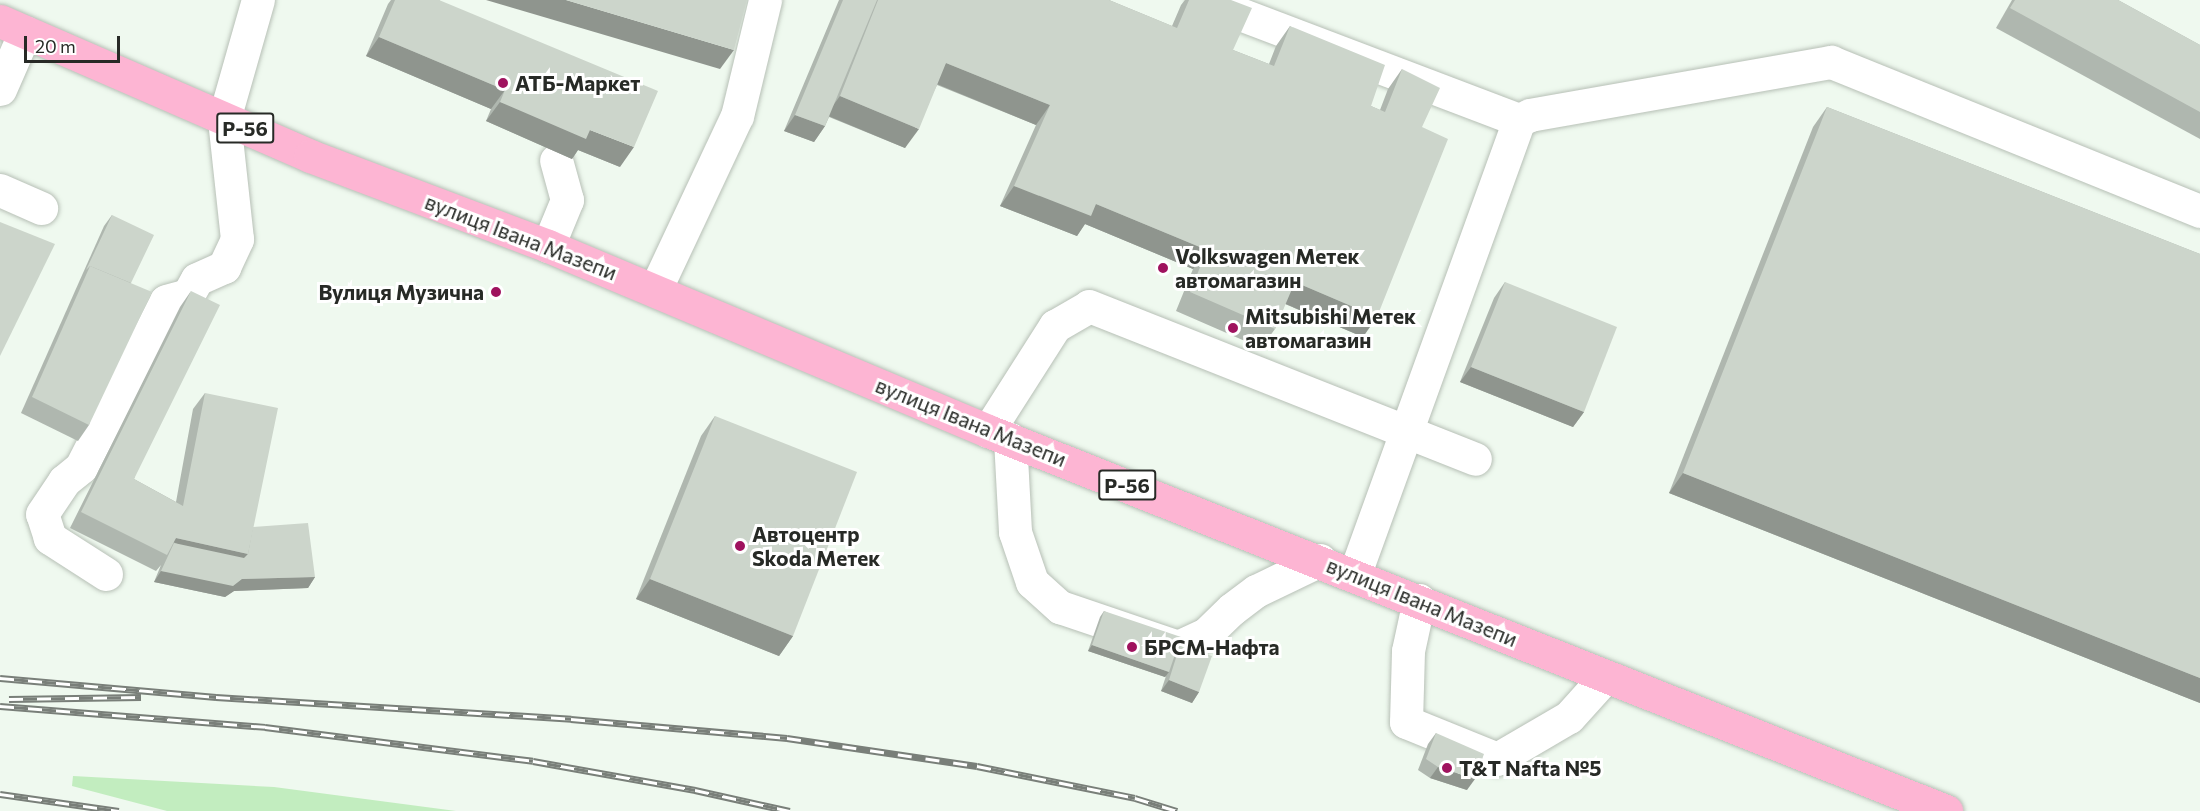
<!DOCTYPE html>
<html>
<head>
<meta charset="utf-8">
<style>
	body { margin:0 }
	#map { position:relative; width:2200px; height:811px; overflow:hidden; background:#eff9ef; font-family:Commissioner,sans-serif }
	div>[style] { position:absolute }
	.green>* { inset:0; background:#c2edbf }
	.roads { filter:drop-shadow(0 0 2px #b7c0b6) drop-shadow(0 0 2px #b7c0b6) }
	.minor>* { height:33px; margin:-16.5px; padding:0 16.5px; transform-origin:16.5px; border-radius:16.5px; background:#fff }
	.major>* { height:33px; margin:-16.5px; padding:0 16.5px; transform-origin:16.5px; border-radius:16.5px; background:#fdb5d3 }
	.rail>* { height:7px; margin-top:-3.5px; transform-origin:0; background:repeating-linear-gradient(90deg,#fff 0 14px,#797f79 0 28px); box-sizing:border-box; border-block:2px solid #797f79 }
	.wall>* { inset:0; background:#afb7af }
	.shaded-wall>* { inset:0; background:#8f958e }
	.building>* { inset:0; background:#ccd5cb }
	.dots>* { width:16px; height:16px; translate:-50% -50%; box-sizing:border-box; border:3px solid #fff; border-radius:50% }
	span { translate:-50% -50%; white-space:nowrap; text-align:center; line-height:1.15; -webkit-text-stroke:6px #fff; paint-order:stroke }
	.shield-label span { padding:2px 4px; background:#fff; border:2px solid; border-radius:4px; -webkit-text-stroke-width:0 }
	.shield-label { font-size:20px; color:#272a26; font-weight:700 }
	.poi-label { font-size:21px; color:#272a26; font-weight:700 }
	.left { translate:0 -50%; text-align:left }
	.right { translate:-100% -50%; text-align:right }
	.street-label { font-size:21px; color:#272a26 }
	.scale { position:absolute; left:24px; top:36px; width:96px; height:27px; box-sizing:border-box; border:3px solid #272a26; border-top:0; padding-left:8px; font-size:18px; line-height:21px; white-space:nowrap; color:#272a26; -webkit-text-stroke:4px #fff; paint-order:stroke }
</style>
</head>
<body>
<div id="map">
	<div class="green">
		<i style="clip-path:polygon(73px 776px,274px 787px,456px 811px,167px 811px,72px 786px)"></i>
	</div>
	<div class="roads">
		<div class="minor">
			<i style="left:1203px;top:0;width:338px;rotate:20.8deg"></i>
			<i style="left:1519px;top:120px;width:484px;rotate:109.9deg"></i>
			<i style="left:0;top:89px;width:62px;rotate:-66.3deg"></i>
			<i style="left:1519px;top:120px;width:12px;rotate:-24deg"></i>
			<i style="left:1530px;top:115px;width:306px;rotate:-10deg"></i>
			<i style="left:1831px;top:62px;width:398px;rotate:22deg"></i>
			<i style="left:0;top:190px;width:45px;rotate:23.7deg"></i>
			<i style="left:548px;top:246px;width:50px;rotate:-67.6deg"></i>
			<i style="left:567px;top:200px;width:41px;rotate:-105.4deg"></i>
			<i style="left:655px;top:290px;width:192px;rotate:-64.8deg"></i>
			<i style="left:737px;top:116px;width:119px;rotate:-76.4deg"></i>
			<i style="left:988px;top:431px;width:125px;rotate:-57.5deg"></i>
			<i style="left:1055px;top:326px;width:39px;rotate:-30deg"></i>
			<i style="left:1089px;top:306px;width:415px;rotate:21.6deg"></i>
			<i style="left:1010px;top:439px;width:93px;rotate:86.9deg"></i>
			<i style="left:1015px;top:532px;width:53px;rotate:71.2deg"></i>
			<i style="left:1032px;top:582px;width:38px;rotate:42deg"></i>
			<i style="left:1060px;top:607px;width:125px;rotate:18.7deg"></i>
			<i style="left:1178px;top:647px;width:31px;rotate:-25deg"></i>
			<i style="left:1206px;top:634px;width:36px;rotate:-44deg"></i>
			<i style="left:1232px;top:609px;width:30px;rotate:-37deg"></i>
			<i style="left:1256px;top:591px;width:71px;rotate:-25.8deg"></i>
			<i style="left:106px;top:574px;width:67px;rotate:-147.3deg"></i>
			<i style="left:50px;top:538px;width:25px;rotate:-108deg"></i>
			<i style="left:42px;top:514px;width:40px;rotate:-56deg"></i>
			<i style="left:64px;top:481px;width:22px;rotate:-39deg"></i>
			<i style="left:81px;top:467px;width:186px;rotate:-62.9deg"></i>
			<i style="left:166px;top:301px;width:23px;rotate:-15deg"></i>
			<i style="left:188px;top:295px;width:18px;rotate:-61deg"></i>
			<i style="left:197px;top:279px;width:30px;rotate:-24deg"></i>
			<i style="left:224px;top:267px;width:31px;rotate:-65deg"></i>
			<i style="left:237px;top:239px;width:121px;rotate:-96.2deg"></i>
			<i style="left:224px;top:119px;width:124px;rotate:-74.1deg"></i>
			<i style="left:1419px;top:600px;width:52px;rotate:102.2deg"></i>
			<i style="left:1408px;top:651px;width:71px;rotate:91.6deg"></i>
			<i style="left:1406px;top:722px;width:98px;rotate:22.1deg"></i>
			<i style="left:1497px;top:759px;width:83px;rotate:-30.3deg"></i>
			<i style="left:1569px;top:717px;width:54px;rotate:-48deg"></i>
		</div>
		<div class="major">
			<i style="left:0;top:21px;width:338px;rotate:23.5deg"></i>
			<i style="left:310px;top:156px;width:254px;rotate:20.7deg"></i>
			<i style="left:548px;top:246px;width:477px;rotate:22.8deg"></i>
			<i style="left:988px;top:431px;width:1031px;rotate:21.64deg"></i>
		</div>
	</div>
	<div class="rail">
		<i style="left:0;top:678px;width:217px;rotate:5deg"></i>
		<i style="left:216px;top:697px;width:356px;rotate:3.5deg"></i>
		<i style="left:571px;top:719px;width:217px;rotate:5deg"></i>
		<i style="left:787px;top:738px;width:192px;rotate:8.4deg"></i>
		<i style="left:977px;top:766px;width:161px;rotate:11.4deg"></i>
		<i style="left:1135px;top:798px;width:44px;rotate:17.2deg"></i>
		<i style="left:9px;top:699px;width:132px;rotate:-0.9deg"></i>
		<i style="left:0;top:706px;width:266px;rotate:4.5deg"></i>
		<i style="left:265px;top:727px;width:270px;rotate:7.2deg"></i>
		<i style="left:533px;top:761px;width:165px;rotate:10.1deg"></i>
		<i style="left:695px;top:790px;width:97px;rotate:12.5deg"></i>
		<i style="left:0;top:794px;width:120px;rotate:8.1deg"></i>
	</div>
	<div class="wall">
		<i style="clip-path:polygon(391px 0,439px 0,620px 167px,578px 150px,572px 159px,486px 121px,491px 109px,366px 56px,388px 4px)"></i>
		<i style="clip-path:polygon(839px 0,1109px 0,1172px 26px,1181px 5px,1185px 0,1231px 0,1233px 50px,1269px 64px,1276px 46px,1290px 26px,1371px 106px,1380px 110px,1388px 89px,1402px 69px,1422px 127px,1363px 337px,1285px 304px,1275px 329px,1261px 348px,1176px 311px,1193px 269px,1085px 224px,1077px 236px,1000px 206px,1036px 125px,937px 85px,905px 148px,829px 117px,825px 126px,814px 142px,784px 131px)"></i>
		<i style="clip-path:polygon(2012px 0,2118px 0,2200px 45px,2200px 139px,1996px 28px)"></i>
		<i style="clip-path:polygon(1827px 107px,2200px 254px,2200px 703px,1669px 493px,1813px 127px)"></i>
		<i style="clip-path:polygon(112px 215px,131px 283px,89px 425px,78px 441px,21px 413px,79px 282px,104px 226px)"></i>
		<i style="clip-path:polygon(1505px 282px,1584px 412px,1573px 427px,1460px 382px,1494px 298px)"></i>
		<i style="clip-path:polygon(191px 291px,134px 479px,176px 502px,193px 409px,205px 393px,253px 527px,315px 577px,308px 588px,234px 591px,225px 597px,154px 582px,161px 565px,156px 571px,70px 528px,180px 307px)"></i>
		<i style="clip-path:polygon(715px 416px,793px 636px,779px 656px,636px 599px,701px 436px)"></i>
		<i style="clip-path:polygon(1104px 611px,1177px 649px,1180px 645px,1199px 692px,1192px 703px,1161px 691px,1166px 676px,1165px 677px,1088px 651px,1100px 617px)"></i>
		<i style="clip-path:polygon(1436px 733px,1467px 790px,1430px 778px,1418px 770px,1428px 744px)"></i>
	</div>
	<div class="shaded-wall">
		<i style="clip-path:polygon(486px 0,566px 0,734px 50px,720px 69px)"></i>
		<i style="clip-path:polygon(379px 37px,505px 90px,491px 109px,366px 56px)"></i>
		<i style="clip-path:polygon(946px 63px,1050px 105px,1036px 125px,932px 82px)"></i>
		<i style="clip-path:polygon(840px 96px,919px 129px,905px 148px,826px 115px)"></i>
		<i style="clip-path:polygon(500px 102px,590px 130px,634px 147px,620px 167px,578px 150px,572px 159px,486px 121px)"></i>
		<i style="clip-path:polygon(795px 115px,825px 126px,814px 142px,784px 131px)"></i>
		<i style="clip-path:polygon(1014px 186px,1096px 204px,1207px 250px,1193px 269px,1085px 224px,1077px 236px,1000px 206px)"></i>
		<i style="clip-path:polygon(1295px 282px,1377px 317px,1363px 337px,1281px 302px)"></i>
		<i style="clip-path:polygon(1471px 367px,1584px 412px,1573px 427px,1460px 382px)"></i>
		<i style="clip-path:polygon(1683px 473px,2200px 678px,2200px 703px,1669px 493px)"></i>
		<i style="clip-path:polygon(176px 538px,248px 554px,237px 570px,173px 542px)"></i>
		<i style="clip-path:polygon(161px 571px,242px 579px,315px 577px,308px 588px,234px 591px,225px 597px,154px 582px)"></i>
		<i style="clip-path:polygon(650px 579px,793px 636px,779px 656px,636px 599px)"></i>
		<i style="clip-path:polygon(1092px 645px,1169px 672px,1165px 677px,1088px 651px)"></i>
		<i style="clip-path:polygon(1169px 680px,1199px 692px,1192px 703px,1161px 691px)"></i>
		<i style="clip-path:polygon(1438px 767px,1475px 779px,1467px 790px,1430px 778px)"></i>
	</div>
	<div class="building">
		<i style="clip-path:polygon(395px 0,439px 0,658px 91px,634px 147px,590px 130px,586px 139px,500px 102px,505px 90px,379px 37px)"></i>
		<i style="clip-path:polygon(566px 0,747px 0,734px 50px)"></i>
		<i style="clip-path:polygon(843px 0,877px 0,825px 126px,795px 115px)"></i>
		<i style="clip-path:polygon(878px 0,1109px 0,1177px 28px,1189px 0,1231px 0,1252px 8px,1233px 50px,1274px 66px,1290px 26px,1385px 65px,1371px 106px,1385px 112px,1402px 69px,1440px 88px,1422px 127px,1448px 139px,1377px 317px,1295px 282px,1275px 329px,1190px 292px,1207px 250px,1096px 204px,1091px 216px,1014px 186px,1050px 105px,946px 63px,919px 129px,840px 96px)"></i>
		<i style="clip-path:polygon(2015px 0,2118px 0,2200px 45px,2200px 112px,2010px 8px)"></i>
		<i style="clip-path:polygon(1827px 107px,2200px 254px,2200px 678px,1683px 473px)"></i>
		<i style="clip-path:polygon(112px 215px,154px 235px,131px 283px,90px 266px,86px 270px)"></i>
		<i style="clip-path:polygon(0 222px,55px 244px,0 356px)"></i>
		<i style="clip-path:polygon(90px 266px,152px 292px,89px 425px,32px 397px)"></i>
		<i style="clip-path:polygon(1505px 282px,1617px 327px,1584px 412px,1471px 367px)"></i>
		<i style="clip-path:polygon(191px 291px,220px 305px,134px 479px,183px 506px,205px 393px,278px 408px,248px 554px,176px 538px,167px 555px,81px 512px)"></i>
		<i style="clip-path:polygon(715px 416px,857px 472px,793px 636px,650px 579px)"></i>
		<i style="clip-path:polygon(308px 523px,315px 577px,242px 579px,233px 586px,161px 571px,174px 543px,244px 558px,248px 554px,253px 527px)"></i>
		<i style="clip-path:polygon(1104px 611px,1181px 637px,1169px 672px,1092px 645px)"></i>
		<i style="clip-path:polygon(1180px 645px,1212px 656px,1199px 692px,1169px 680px)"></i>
		<i style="clip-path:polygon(1436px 733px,1484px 754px,1475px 779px,1438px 767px,1426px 759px)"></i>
	</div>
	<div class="dots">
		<i style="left:503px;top:83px;background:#9f125e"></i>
		<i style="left:1163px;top:268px;background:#9f125e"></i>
		<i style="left:496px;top:292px;background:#9f125e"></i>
		<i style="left:1233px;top:328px;background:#9f125e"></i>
		<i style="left:740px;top:546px;background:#9f125e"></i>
		<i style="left:1132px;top:647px;background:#9f125e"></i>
		<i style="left:1447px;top:768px;background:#9f125e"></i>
	</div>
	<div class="shield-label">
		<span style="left:245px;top:128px">Р-56</span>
		<span style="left:1127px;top:485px">Р-56</span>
	</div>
	<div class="poi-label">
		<span class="left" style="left:515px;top:83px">АТБ-Маркет</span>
		<span class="left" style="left:1175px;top:268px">Volkswagen Метек<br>автомагазин</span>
		<span class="right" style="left:484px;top:292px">Вулиця Музична</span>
		<span class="left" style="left:1245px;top:328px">Mitsubishi Метек<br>автомагазин</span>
		<span class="left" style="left:752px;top:546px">Автоцентр<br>Skoda Метек</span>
		<span class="left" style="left:1144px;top:647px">БРСМ-Нафта</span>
		<span class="left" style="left:1459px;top:768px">Т&amp;T Nafta №5</span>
	</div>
	<div class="street-label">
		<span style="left:521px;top:237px;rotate:21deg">вулиця Івана Мазепи</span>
		<span style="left:971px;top:422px;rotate:22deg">вулиця Івана Мазепи</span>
		<span style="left:1422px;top:602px;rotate:22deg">вулиця Івана Мазепи</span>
	</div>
	<div class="scale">20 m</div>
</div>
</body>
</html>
